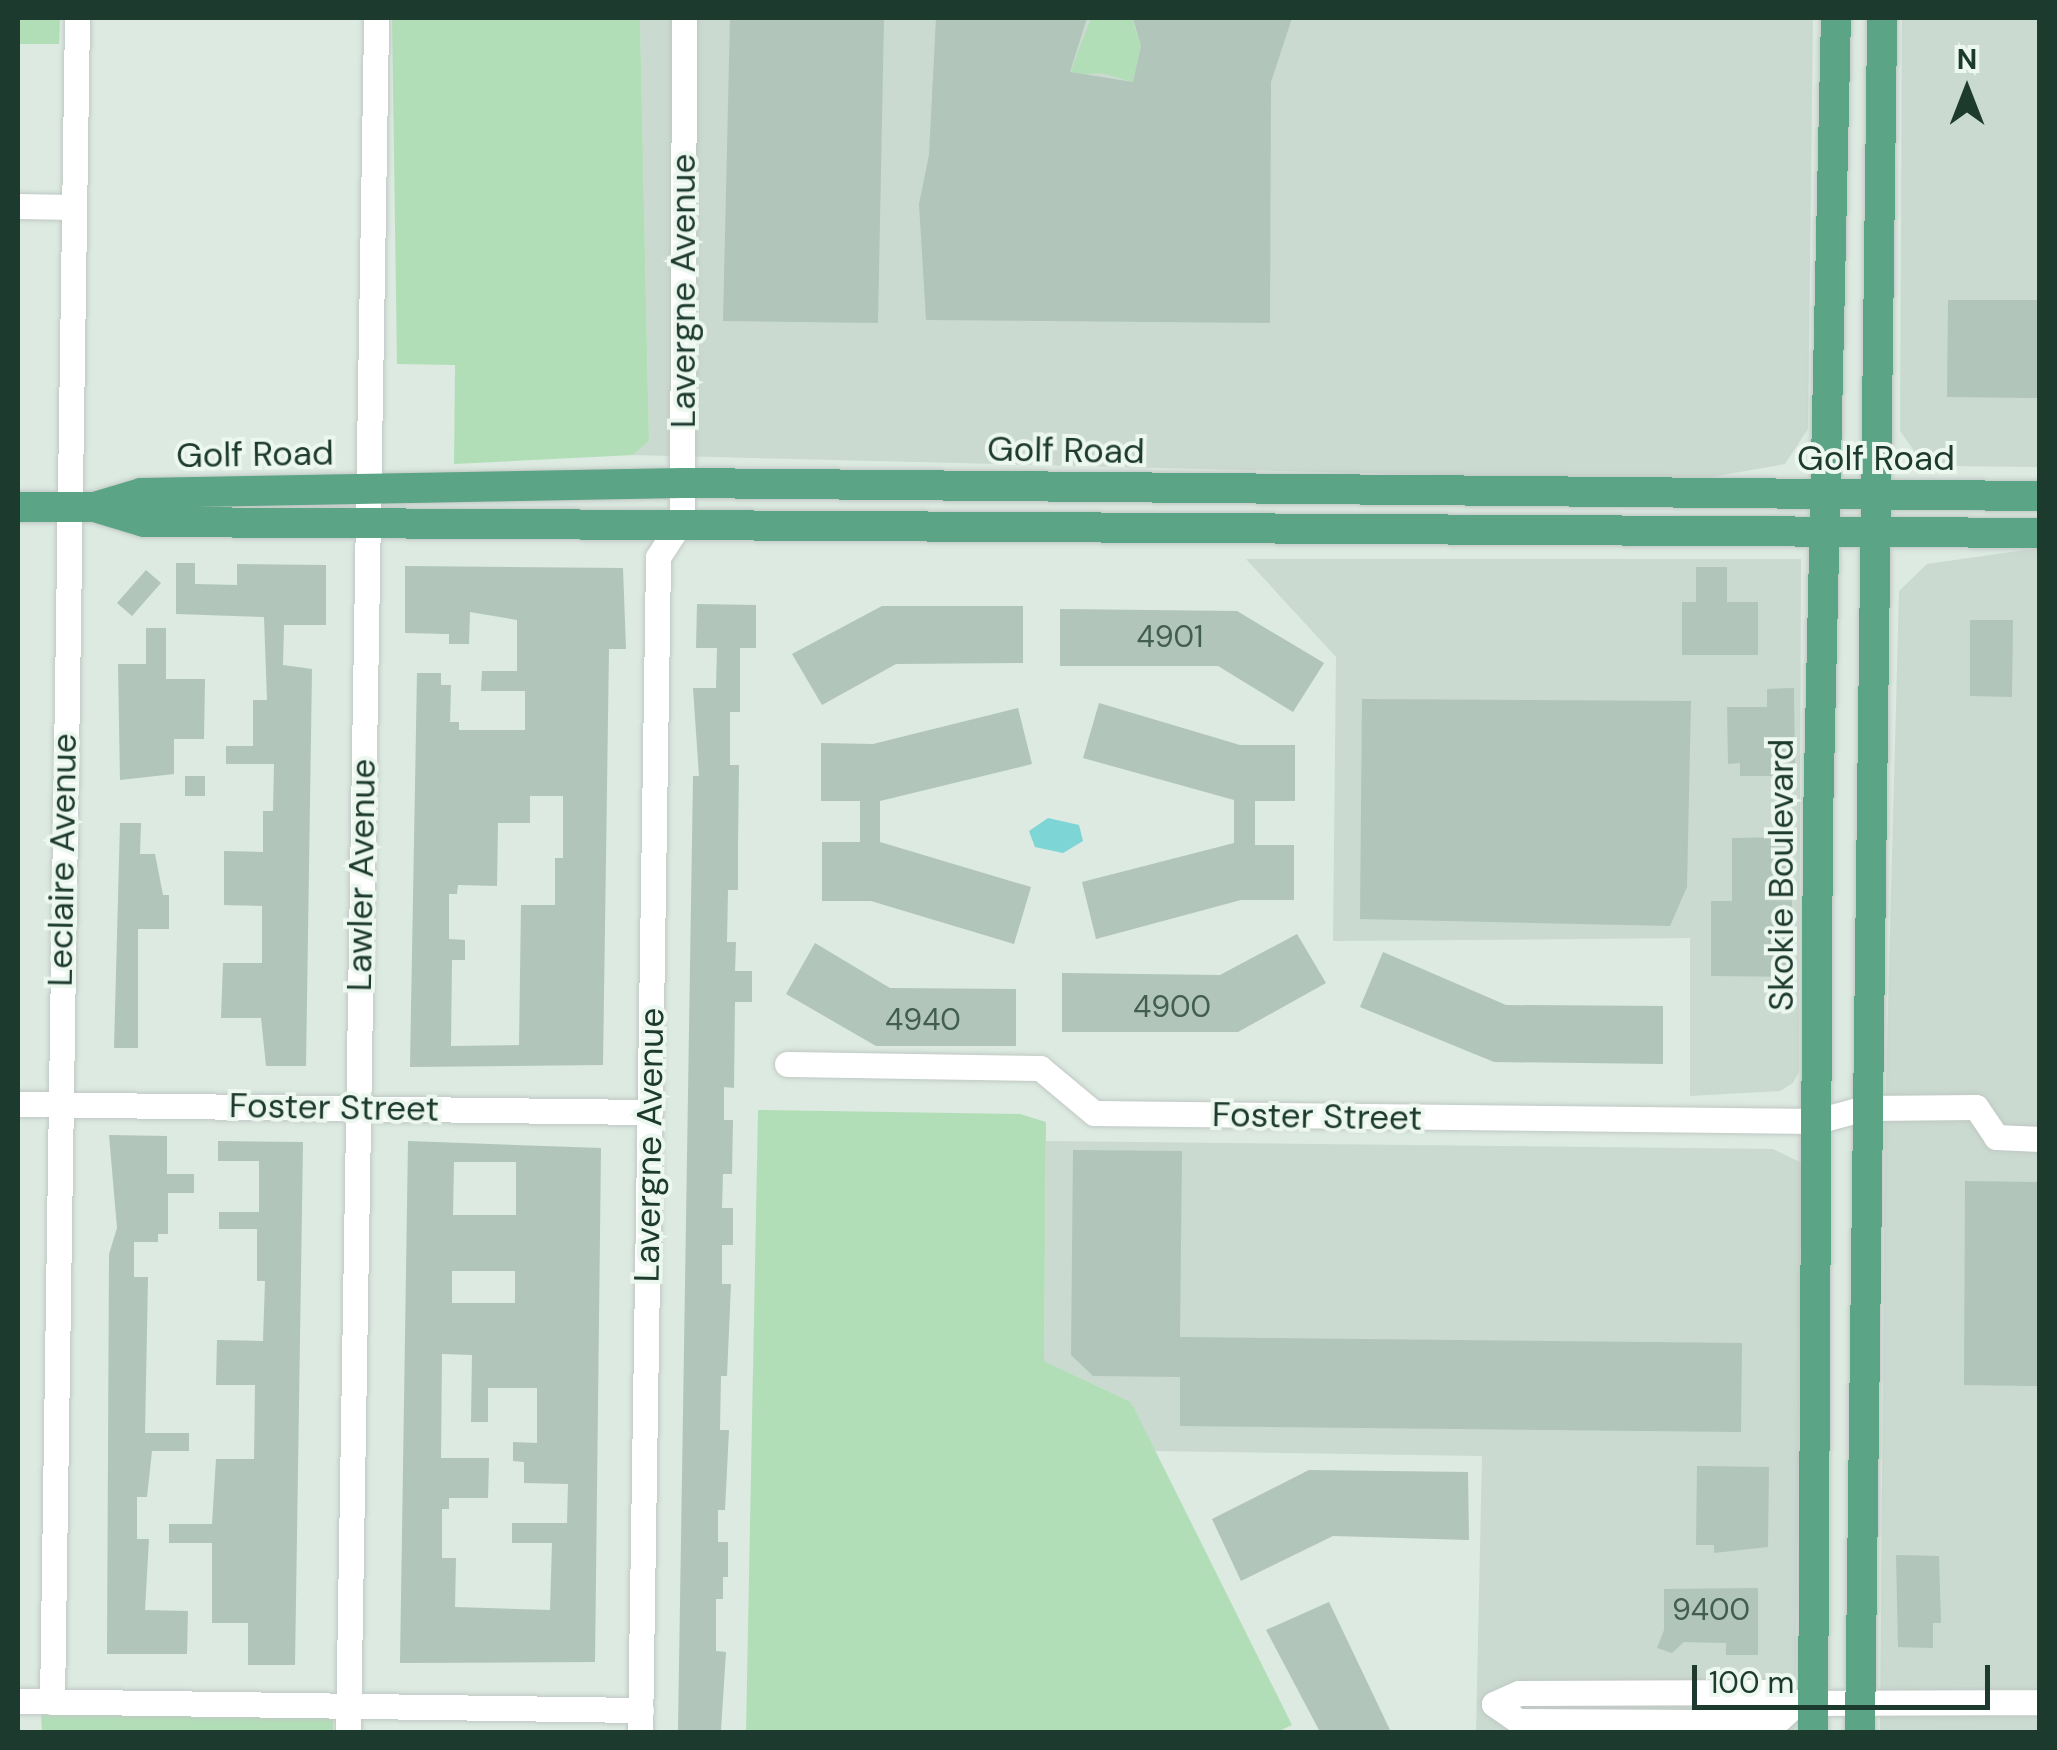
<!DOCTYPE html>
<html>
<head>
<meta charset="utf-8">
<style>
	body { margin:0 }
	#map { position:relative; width:2057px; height:1750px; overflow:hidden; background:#dceae1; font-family:"DM Sans",sans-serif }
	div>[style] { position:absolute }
	.built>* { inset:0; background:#cadad0 }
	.green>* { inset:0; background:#b2deb7 }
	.water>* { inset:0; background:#7dd5d6 }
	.building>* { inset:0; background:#b1c5ba }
	.roads { filter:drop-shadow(0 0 2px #c0c8c4) drop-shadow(0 0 2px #c0c8c4) }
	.minor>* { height:25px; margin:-12.5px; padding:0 12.5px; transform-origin:12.5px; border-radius:12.5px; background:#fff }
	.major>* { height:30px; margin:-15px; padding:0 15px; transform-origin:15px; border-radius:15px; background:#5ca486 }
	span { translate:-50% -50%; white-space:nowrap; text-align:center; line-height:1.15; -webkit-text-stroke:8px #ecf7f0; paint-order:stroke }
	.number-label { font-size:30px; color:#425d51 }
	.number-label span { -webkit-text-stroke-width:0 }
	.street-label { font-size:35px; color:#1d3a2e }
	.frame { position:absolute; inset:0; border:20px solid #1d3a2e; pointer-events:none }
	.north { position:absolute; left:1917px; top:40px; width:100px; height:100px; -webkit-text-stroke:8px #ecf7f0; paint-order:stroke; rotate:0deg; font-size:28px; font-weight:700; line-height:40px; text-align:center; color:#1d3a2e }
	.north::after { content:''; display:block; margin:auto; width:35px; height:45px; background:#1d3a2e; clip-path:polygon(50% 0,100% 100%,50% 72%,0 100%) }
	.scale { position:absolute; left:1692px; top:1665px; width:298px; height:45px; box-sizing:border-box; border:5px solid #1d3a2e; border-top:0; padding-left:12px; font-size:30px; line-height:35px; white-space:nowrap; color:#1d3a2e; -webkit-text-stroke:8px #ecf7f0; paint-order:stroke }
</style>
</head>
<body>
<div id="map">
	<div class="built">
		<i style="clip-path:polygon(640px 18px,1813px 18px,1808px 429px,1785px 464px,1688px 481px,633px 455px,649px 441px)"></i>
		<i style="clip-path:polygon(1902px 18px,2039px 18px,2039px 467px,1947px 466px,1917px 455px,1900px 431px)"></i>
		<i style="clip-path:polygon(2039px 548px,2039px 1732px,1880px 1732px,1885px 1123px,1899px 591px,1927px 564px)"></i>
		<i style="clip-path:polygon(1246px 559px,1801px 559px,1799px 1072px,1793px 1083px,1780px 1091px,1690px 1096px,1690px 938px,1333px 941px,1336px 657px)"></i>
		<i style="clip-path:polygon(1046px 1141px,1773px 1149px,1802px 1163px,1795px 1732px,1476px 1732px,1482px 1456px,1155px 1451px,1131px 1402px,1044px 1361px)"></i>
	</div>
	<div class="green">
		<i style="clip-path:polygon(18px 18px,60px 18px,59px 44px,18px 44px)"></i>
		<i style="clip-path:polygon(392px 18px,640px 18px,649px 441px,633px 455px,454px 464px,455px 365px,397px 364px)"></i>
		<i style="clip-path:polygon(1091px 18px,1132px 18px,1141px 46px,1133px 82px,1101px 73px,1069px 76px)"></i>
		<i style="clip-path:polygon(758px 1110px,1020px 1114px,1046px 1122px,1044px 1361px,1131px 1402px,1292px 1725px,1277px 1732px,746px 1732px)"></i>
		<i style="clip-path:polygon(41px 1712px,333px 1718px,333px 1732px,42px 1732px)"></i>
	</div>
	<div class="water">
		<i style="clip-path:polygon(1048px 818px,1079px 825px,1083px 841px,1063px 853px,1035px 847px,1029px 831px)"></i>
	</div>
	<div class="building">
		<i style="clip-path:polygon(730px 18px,884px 18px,878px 323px,723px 321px)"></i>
		<i style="clip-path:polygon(936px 18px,1087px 18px,1070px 72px,1133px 82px,1141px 46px,1133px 18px,1292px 18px,1271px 82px,1270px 323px,926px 320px,919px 204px,929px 155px)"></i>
		<i style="clip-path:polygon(1948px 300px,2040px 300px,2040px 398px,1947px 397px)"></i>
		<i style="clip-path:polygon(176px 563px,195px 563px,195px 584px,237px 585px,237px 564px,326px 565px,326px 625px,284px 625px,283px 665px,312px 669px,306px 1066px,266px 1066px,261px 1018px,221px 1018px,223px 963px,262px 963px,262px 906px,224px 905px,224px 851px,263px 852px,263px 811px,273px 811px,274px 764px,226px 764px,226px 746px,253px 746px,253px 700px,267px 700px,264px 617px,176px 614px)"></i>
		<i style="clip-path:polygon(evenodd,405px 566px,623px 568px,626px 649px,609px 649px,603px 1065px,410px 1067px,417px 673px,441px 673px,441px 685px,451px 685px,450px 722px,459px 722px,459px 730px,525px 730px,525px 691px,481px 691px,482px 671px,517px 671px,517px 620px,470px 612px,469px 644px,449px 644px,449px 634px,405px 633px,405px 566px,530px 796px,563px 796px,563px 858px,555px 858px,555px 905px,521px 905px,519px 1045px,451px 1046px,452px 960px,465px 960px,465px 940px,449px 939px,449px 894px,457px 894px,458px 885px,497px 886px,498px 823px,530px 823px,530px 796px)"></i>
		<i style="clip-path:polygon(1696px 567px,1727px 567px,1727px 602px,1758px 602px,1758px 655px,1682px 655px,1682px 602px,1696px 602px)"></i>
		<i style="clip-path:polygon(146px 570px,161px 583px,132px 616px,117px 603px)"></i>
		<i style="clip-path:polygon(697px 604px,756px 605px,756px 648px,740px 648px,740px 712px,730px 712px,730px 765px,739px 765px,738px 846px,738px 890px,728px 890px,727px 942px,736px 942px,735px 971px,752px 971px,752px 1002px,735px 1002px,734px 1088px,724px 1087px,724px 1120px,733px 1120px,732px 1174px,723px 1174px,722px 1208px,733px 1208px,733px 1245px,722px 1245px,722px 1284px,731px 1284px,727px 1376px,721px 1376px,720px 1430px,729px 1430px,725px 1510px,718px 1510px,718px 1542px,728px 1542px,728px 1577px,723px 1577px,723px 1599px,716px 1599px,716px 1651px,726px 1652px,721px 1730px,678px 1730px,693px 776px,699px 776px,693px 688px,716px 688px,717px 648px,696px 648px)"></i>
		<i style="clip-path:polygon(882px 606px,1023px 606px,1023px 663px,896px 664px,822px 705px,792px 654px)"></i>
		<i style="clip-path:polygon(1060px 609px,1237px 611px,1324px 663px,1293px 712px,1218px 666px,1060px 666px)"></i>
		<i style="clip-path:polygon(1970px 620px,2013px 620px,2012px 697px,1970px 696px)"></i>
		<i style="clip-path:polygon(146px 628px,166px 628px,166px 679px,205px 679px,204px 739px,174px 739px,174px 774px,120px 780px,118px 664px,146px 664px)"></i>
		<i style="clip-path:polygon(1794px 688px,1795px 776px,1740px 776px,1740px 763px,1728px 764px,1727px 707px,1767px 707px,1767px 689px)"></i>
		<i style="clip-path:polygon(1362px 699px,1691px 701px,1687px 887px,1670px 926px,1360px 919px)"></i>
		<i style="clip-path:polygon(1099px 703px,1240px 745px,1295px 745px,1295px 801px,1255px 801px,1255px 845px,1294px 845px,1294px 900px,1241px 900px,1096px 939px,1082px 882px,1234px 843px,1234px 800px,1083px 758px)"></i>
		<i style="clip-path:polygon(1018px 708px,1032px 764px,880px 801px,880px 842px,1031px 887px,1014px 944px,871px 901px,822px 901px,822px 842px,860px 842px,860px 801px,821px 801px,821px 743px,873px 744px)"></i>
		<i style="clip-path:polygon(185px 776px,205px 776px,205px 796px,185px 796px)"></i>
		<i style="clip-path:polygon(120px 823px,141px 823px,140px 854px,155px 854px,163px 895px,169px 895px,169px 929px,138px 929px,138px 1048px,114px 1048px)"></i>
		<i style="clip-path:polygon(1792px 837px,1792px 977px,1711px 976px,1711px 901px,1732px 901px,1732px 838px)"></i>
		<i style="clip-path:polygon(1297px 934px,1326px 983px,1238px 1032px,1062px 1032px,1062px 973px,1220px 975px)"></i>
		<i style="clip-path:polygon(815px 943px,890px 988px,1016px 989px,1016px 1046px,876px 1046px,786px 994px)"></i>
		<i style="clip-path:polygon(1383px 952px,1506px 1005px,1663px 1006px,1663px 1064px,1494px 1062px,1360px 1007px)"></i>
		<i style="clip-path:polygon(109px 1135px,167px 1136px,167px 1174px,194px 1174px,194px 1193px,168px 1193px,168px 1234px,158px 1234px,158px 1242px,134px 1242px,134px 1277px,148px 1277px,145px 1433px,189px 1433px,189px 1451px,152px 1451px,147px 1497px,137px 1497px,137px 1539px,149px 1539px,145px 1610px,188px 1611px,187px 1654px,107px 1654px,109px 1254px,117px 1228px)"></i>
		<i style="clip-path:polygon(218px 1141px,303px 1142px,295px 1665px,248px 1665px,248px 1623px,212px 1623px,212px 1543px,169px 1543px,169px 1524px,212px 1524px,216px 1459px,254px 1459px,255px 1385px,216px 1385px,217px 1340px,263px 1341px,265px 1281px,257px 1281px,257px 1229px,219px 1229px,219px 1212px,259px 1212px,259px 1161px,218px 1161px)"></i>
		<i style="clip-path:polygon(evenodd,408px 1141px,601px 1148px,595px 1662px,400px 1663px,408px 1141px,454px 1162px,516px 1162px,516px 1215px,453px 1215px,454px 1162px,408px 1141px,452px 1271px,515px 1271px,515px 1303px,452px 1303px,452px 1271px,408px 1141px,442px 1354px,472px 1355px,471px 1422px,488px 1422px,488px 1388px,537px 1388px,537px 1443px,513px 1442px,513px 1461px,524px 1462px,524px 1483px,568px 1484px,567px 1523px,512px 1523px,512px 1543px,552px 1543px,550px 1610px,455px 1607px,456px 1558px,442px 1558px,442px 1509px,449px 1509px,449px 1498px,488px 1498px,489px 1458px,441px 1458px,442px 1354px)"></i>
		<i style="clip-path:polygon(1073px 1150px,1182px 1151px,1180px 1337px,1742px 1343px,1741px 1432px,1180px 1426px,1180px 1377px,1093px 1376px,1071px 1355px)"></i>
		<i style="clip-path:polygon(1965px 1181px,2040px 1182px,2040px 1386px,1964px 1385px)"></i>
		<i style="clip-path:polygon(1697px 1466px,1769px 1467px,1768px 1547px,1714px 1553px,1714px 1545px,1696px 1545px)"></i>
		<i style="clip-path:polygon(1309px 1470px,1468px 1472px,1469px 1540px,1333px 1536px,1241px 1581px,1212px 1519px)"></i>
		<i style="clip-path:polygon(1896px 1555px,1939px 1556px,1941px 1623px,1933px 1623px,1933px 1648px,1898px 1647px)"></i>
		<i style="clip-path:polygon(1758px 1588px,1758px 1655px,1726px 1655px,1726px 1643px,1684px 1642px,1672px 1653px,1657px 1648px,1664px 1630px,1664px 1589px)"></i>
		<i style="clip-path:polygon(1329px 1602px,1391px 1732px,1320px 1732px,1266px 1630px)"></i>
	</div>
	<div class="roads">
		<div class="minor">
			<i style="left:18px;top:206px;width:56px;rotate:1deg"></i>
			<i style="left:787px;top:1064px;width:253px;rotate:0.9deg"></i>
			<i style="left:1040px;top:1068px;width:70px;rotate:39.8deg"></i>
			<i style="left:1094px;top:1113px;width:723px;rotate:0.63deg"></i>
			<i style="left:1817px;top:1121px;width:50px;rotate:-15.2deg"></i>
			<i style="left:1865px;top:1108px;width:111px;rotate:-0.5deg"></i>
			<i style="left:1976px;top:1107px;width:36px;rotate:56deg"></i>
			<i style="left:1996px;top:1137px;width:44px;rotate:2.6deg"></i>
			<i style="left:18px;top:1104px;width:632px;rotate:0.73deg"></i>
			<i style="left:18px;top:1701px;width:623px;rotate:0.83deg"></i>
			<i style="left:52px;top:1702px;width:1684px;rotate:-89.15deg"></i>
			<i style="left:1494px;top:1704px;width:27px;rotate:-24deg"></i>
			<i style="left:1519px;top:1693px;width:254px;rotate:-0.2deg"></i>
			<i style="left:1773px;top:1692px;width:26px;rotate:25deg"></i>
			<i style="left:1797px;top:1703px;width:243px;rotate:-0.2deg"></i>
			<i style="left:1494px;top:1704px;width:29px;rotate:35deg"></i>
			<i style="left:1518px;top:1721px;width:177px;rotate:0.3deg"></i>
			<i style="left:1695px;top:1722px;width:81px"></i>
			<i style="left:1776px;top:1722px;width:28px;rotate:-42deg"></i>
			<i style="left:348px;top:1732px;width:1714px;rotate:-89.06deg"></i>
			<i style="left:640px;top:1732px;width:1175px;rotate:-89.12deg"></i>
			<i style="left:658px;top:557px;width:44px;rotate:-57deg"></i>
			<i style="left:682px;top:520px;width:502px;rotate:-89.77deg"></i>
		</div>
		<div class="major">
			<i style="left:18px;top:507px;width:76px"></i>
			<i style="left:94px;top:507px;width:52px;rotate:16.7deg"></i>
			<i style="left:144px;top:522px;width:1896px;rotate:0.33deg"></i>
			<i style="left:94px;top:507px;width:49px;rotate:-16.6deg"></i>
			<i style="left:141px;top:493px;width:541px;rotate:-1.06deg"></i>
			<i style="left:682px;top:483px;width:1358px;rotate:0.55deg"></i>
			<i style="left:1813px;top:1732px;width:911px;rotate:-89.69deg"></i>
			<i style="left:1818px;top:821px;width:803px;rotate:-88.72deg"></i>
			<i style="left:1860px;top:1732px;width:1714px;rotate:-89.26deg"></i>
		</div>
	</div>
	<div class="number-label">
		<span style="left:1170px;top:637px">4901</span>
		<span style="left:1172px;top:1007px">4900</span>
		<span style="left:923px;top:1020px">4940</span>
		<span style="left:1711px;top:1610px">9400</span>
	</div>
	<div class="street-label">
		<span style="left:683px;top:291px;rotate:-90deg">Lavergne Avenue</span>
		<span style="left:1066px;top:450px;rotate:1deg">Golf Road</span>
		<span style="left:255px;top:454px;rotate:-1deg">Golf Road</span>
		<span style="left:1876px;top:458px">Golf Road</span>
		<span style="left:62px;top:860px;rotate:-89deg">Leclaire Avenue</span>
		<span style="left:361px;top:875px;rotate:-89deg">Lawler Avenue</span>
		<span style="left:1781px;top:875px;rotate:-90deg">Skokie Boulevard</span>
		<span style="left:334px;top:1107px;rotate:1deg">Foster Street</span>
		<span style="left:1317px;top:1116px;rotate:1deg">Foster Street</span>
		<span style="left:649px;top:1145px;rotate:-89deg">Lavergne Avenue</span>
	</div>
	<div class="frame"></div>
	<div class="north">N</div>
	<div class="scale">100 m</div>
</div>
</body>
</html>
